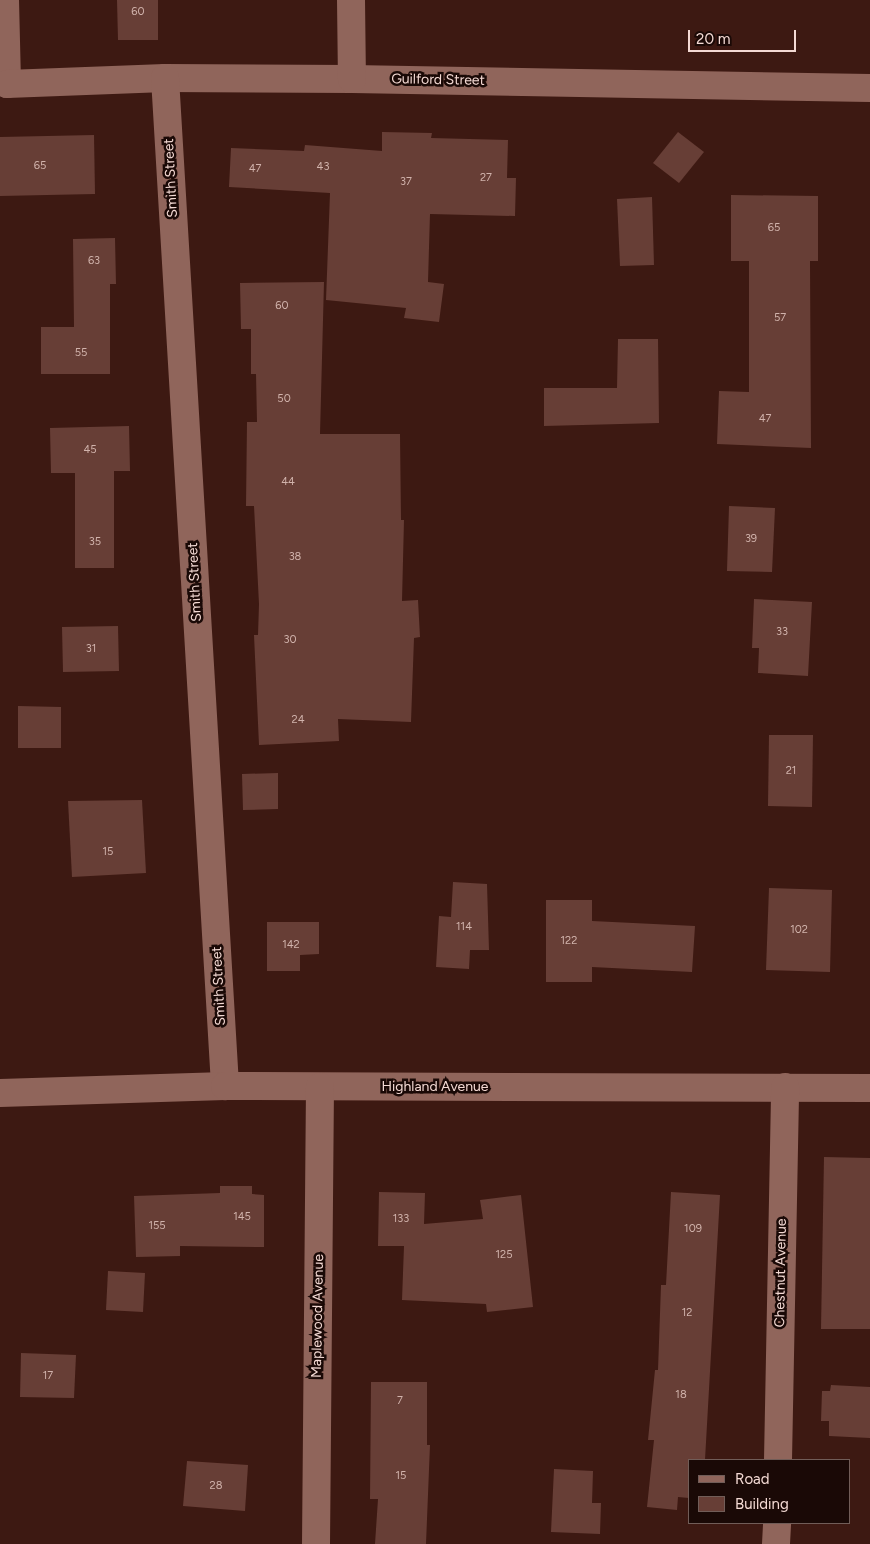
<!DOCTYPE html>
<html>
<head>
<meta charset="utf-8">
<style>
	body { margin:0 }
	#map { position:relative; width:870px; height:1544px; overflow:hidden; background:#3d1912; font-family:Figtree,sans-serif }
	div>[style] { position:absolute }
	.building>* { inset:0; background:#673e36 }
	.minor>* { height:28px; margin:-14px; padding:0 14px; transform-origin:14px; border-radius:14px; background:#90655b }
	span { translate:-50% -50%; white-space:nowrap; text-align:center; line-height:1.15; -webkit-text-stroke:5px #1a0906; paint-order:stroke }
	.number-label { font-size:11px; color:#d1b3ac }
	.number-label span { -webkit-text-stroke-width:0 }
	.street-label { font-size:14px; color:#f4dad4 }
	.legend { position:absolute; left:688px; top:1459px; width:162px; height:65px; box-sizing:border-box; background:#1a0906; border:1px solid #715d58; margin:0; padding:6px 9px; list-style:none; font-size:15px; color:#f4dad4 }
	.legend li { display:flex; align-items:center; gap:10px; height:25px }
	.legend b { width:25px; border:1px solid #715d58 }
	.scale { position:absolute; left:688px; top:30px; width:108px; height:22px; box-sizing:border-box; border:2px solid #f4dad4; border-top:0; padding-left:6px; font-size:15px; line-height:18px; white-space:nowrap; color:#f4dad4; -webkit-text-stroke:4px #1a0906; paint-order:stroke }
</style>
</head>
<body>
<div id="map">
	<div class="building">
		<i style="clip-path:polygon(117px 0,158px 0,158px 40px,118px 40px)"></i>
		<i style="clip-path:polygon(382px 132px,432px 133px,431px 138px,508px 140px,507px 178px,516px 178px,515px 216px,430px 214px,428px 282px,444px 284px,439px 322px,404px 318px,406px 308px,326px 300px,330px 193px,229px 187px,231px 148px,304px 151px,305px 145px,382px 151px)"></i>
		<i style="clip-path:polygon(678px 132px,704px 152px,679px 183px,653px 163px)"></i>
		<i style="clip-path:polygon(94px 135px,95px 194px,0 196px,0 137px)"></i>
		<i style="clip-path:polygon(731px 195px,818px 196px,818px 261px,810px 261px,811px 448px,717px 444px,719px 391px,749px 392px,749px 261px,731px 261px)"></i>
		<i style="clip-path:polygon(652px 197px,654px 265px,620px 266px,617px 199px)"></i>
		<i style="clip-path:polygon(115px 238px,116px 284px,110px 284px,110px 374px,41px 374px,41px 327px,74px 327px,73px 239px)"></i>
		<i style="clip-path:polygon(324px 282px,320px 434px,400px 434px,401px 520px,404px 520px,402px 601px,418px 600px,420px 637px,414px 638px,411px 722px,338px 719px,339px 741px,259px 745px,254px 635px,258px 635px,259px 604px,254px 506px,246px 506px,247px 422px,257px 422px,256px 374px,251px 374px,251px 329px,241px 329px,240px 283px)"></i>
		<i style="clip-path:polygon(618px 339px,658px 339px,659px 423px,544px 426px,544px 388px,617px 388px)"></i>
		<i style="clip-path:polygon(129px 426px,130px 471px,114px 471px,114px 568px,75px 568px,75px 473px,51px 473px,50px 428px)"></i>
		<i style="clip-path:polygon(729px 506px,775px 508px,772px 572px,727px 571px)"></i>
		<i style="clip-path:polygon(754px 599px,812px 602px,808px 676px,758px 673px,759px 648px,752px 648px)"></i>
		<i style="clip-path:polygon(118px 626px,119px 671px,63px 672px,62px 627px)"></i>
		<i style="clip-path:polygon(18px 706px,61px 707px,61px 748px,18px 748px)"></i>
		<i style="clip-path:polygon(769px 735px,813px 735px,812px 807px,768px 806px)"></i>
		<i style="clip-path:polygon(278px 773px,278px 809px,243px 810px,242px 774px)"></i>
		<i style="clip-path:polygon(142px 800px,146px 873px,72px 877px,68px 801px)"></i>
		<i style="clip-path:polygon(453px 882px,487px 884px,489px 950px,470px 950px,469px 969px,436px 967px,439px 916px,451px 917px)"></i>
		<i style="clip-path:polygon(769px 888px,832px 890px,830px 972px,766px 970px)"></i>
		<i style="clip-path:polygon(546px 900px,592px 900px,592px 921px,695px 926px,692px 972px,592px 967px,592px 982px,546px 982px)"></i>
		<i style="clip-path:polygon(267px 922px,319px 922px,319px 954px,300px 955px,300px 971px,267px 971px)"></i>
		<i style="clip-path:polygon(824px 1157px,870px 1158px,870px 1329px,821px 1329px)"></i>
		<i style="clip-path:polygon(220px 1186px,252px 1186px,252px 1194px,264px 1195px,264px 1247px,180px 1246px,180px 1256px,136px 1257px,134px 1196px,220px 1193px)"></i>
		<i style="clip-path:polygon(379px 1192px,425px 1193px,424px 1224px,483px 1219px,480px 1200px,521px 1195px,533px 1307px,487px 1312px,486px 1304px,402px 1300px,404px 1246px,378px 1246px)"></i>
		<i style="clip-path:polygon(671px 1192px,720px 1195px,705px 1460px,689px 1460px,689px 1498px,678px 1497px,677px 1510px,647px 1507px,654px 1440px,648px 1440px,655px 1370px,658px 1370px,661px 1285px,666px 1285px)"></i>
		<i style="clip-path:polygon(108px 1271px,145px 1273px,143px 1312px,106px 1310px)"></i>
		<i style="clip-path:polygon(21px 1353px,76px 1355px,74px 1398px,20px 1397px)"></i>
		<i style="clip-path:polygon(371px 1382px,427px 1382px,427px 1445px,430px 1445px,426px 1544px,375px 1544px,378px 1499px,370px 1499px)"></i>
		<i style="clip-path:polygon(831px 1385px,870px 1387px,870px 1438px,829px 1436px,829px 1421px,821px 1421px,822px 1391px,830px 1391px)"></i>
		<i style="clip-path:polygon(187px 1461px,248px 1465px,245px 1511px,183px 1506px)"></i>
		<i style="clip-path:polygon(554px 1469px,593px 1471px,592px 1503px,601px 1503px,600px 1534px,551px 1532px)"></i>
	</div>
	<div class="minor">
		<i style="left:5px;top:0;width:84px;rotate:88.6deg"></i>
		<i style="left:7px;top:84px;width:158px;rotate:-2.2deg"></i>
		<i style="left:165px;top:78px;width:187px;rotate:0.3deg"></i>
		<i style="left:352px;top:79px;width:518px;rotate:1deg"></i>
		<i style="left:351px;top:0;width:79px;rotate:89.3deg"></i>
		<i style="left:165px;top:78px;width:1010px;rotate:86.59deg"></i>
		<i style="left:0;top:1093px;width:225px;rotate:-1.8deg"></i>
		<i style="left:225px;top:1086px;width:645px;rotate:0.18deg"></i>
		<i style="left:778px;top:1460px;width:373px;rotate:-88.9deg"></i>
		<i style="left:316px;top:1544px;width:457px;rotate:-89.5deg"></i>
		<i style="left:776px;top:1544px;width:21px;rotate:-87deg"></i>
	</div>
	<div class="number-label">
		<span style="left:138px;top:12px">60</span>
		<span style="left:40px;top:166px">65</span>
		<span style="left:323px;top:167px">43</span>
		<span style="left:255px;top:169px">47</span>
		<span style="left:486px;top:178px">27</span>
		<span style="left:406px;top:182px">37</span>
		<span style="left:774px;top:228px">65</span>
		<span style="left:94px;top:261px">63</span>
		<span style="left:282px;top:306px">60</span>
		<span style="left:780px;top:318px">57</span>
		<span style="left:81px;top:353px">55</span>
		<span style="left:284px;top:399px">50</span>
		<span style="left:765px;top:419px">47</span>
		<span style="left:90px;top:450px">45</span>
		<span style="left:288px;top:482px">44</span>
		<span style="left:751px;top:539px">39</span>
		<span style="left:95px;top:542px">35</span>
		<span style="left:295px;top:557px">38</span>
		<span style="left:782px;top:632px">33</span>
		<span style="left:290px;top:640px">30</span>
		<span style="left:91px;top:649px">31</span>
		<span style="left:298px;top:720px">24</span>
		<span style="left:791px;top:771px">21</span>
		<span style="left:108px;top:852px">15</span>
		<span style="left:464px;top:927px">114</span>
		<span style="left:799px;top:930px">102</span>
		<span style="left:569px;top:941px">122</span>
		<span style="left:291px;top:945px">142</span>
		<span style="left:242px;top:1217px">145</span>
		<span style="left:401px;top:1219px">133</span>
		<span style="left:157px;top:1226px">155</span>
		<span style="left:693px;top:1229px">109</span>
		<span style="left:504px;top:1255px">125</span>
		<span style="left:687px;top:1313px">12</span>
		<span style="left:48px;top:1376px">17</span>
		<span style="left:681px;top:1395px">18</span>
		<span style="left:400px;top:1401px">7</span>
		<span style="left:401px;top:1476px">15</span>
		<span style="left:216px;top:1486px">28</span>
	</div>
	<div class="street-label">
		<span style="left:438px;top:80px;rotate:1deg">Guilford Street</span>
		<span style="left:171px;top:178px;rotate:-93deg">Smith Street</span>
		<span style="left:195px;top:582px;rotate:-93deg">Smith Street</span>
		<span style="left:219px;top:986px;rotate:-93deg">Smith Street</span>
		<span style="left:435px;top:1087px">Highland Avenue</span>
		<span style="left:781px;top:1273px;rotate:-89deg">Chestnut Avenue</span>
		<span style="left:318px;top:1316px;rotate:-89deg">Maplewood Avenue</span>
	</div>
	<ul class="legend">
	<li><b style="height:6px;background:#90655b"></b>Road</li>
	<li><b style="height:14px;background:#673e36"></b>Building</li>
	</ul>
	<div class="scale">20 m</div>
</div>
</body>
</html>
